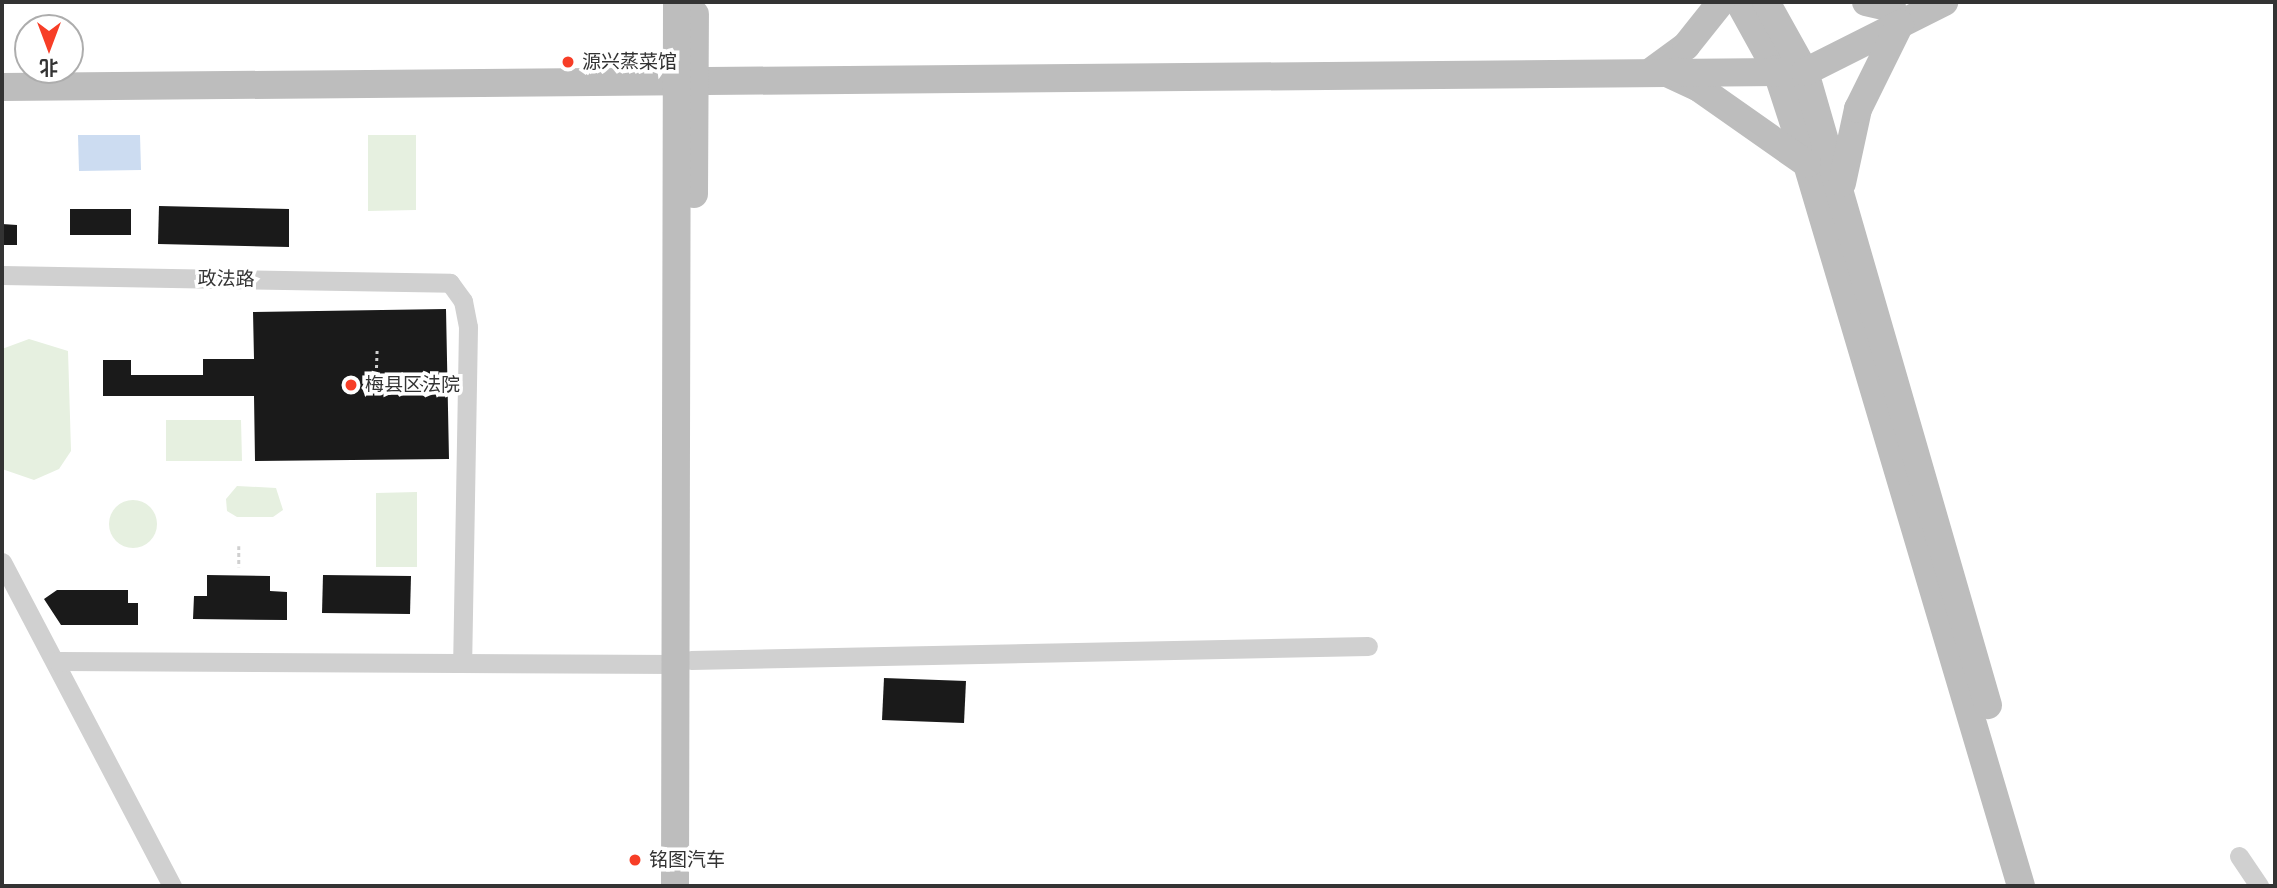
<!DOCTYPE html>
<html>
<head>
<meta charset="utf-8">
<style>
	body { margin:0 }
	#map { position:relative; width:2277px; height:888px; overflow:hidden; background:#fff; font-family:"Archivo Narrow","Noto Sans SC",sans-serif }
	div>[style] { position:absolute }
	.green>* { inset:0; background:#e6f0e0 }
	.round { border-radius:50% }
	.water>* { inset:0; background:#ccdcf1 }
	.building>* { inset:0; background:#1a1a1a }
	.path>* { height:2.5px; margin-top:-1.25px; transform-origin:0; background:repeating-linear-gradient(90deg,#d0d0d0 0 3.5px,transparent 0 7px) }
	.street>* { height:19px; margin:-9.5px; padding:0 9.5px; transform-origin:9.5px; border-radius:9.5px; background:#d0d0d0 }
	.secondary>* { height:28px; margin:-14px; padding:0 14px; transform-origin:14px; border-radius:14px; background:#bdbdbd }
	.dots>* { width:19px; height:19px; translate:-50% -50%; box-sizing:border-box; border:4px solid #fff; border-radius:50% }
	span { translate:-50% -50%; white-space:nowrap; text-align:center; line-height:1.15; -webkit-text-stroke:7px #fff; paint-order:stroke }
	.poi-label { font-size:19px; color:#333 }
	.left { translate:0 -50%; text-align:left }
	.street-label { font-size:19px; color:#333 }
	.frame { position:absolute; inset:0; border:4px solid #333; pointer-events:none }
	.north { position:absolute; left:14px; top:14px; width:70px; height:70px; box-sizing:border-box; background:#fff; border:2px solid #adadad; border-radius:50%; rotate:180deg; font-size:19px; font-weight:700; line-height:28px; text-align:center; color:#333 }
	.north::after { content:''; display:block; margin:auto; width:24px; height:32px; background:#f73e27; clip-path:polygon(50% 0,100% 100%,50% 72%,0 100%) }
</style>
</head>
<body>
<div id="map">
	<div class="green">
		<i style="clip-path:polygon(368px 135px,416px 135px,416px 210px,368px 211px)"></i>
		<i style="clip-path:polygon(29px 339px,68px 351px,71px 451px,59px 469px,34px 480px,2px 469px,2px 349px)"></i>
		<i style="clip-path:polygon(166px 420px,241px 420px,242px 461px,166px 461px)"></i>
		<i style="clip-path:polygon(237px 486px,276px 488px,283px 510px,273px 517px,237px 517px,227px 511px,226px 499px)"></i>
		<i style="clip-path:polygon(417px 492px,417px 567px,376px 567px,376px 493px)"></i>
		<i class="round" style="left:109px;top:500px;width:48px;height:48px"></i>
	</div>
	<div class="water">
		<i style="clip-path:polygon(78px 135px,140px 135px,141px 170px,79px 171px)"></i>
	</div>
	<div class="building">
		<i style="clip-path:polygon(159px 206px,289px 209px,289px 247px,158px 244px)"></i>
		<i style="clip-path:polygon(70px 209px,131px 209px,131px 235px,70px 235px)"></i>
		<i style="clip-path:polygon(2px 224px,17px 225px,17px 245px,2px 245px)"></i>
		<i style="clip-path:polygon(446px 309px,449px 459px,255px 461px,254px 396px,103px 396px,103px 360px,131px 360px,131px 375px,203px 375px,203px 359px,254px 359px,253px 312px)"></i>
		<i style="clip-path:polygon(207px 575px,270px 576px,270px 591px,287px 592px,287px 620px,193px 619px,194px 596px,207px 596px)"></i>
		<i style="clip-path:polygon(323px 575px,411px 576px,410px 614px,322px 613px)"></i>
		<i style="clip-path:polygon(57px 590px,128px 590px,128px 603px,138px 603px,138px 625px,61px 625px,44px 599px)"></i>
		<i style="clip-path:polygon(884px 678px,966px 681px,964px 723px,882px 720px)"></i>
	</div>
	<div class="path">
		<i style="left:376px;top:375px;width:27px;rotate:-88deg"></i>
		<i style="left:239px;top:546px;width:21px;rotate:90deg"></i>
	</div>
	<div class="street">
		<i style="left:2px;top:275px;width:448px;rotate:1deg"></i>
		<i style="left:450px;top:283px;width:22px;rotate:54deg"></i>
		<i style="left:463px;top:301px;width:26px;rotate:79deg"></i>
		<i style="left:468px;top:327px;width:336px;rotate:91deg"></i>
		<i style="left:2px;top:562px;width:366px;rotate:62.3deg"></i>
		<i style="left:691px;top:660px;width:677px;rotate:-1.18deg"></i>
		<i style="left:58px;top:661px;width:619px;rotate:0.28deg"></i>
		<i style="left:2239px;top:856px;width:36px;rotate:56deg"></i>
	</div>
	<div class="secondary">
		<i style="left:1739px;top:2px;width:77px;rotate:61.1deg"></i>
		<i style="left:1776px;top:69px;width:100px;rotate:71.9deg"></i>
		<i style="left:1807px;top:164px;width:753px;rotate:73.49deg"></i>
		<i style="left:1766px;top:2px;width:80px;rotate:60.9deg"></i>
		<i style="left:1805px;top:72px;width:659px;rotate:73.88deg"></i>
		<i style="left:1866px;top:2px;width:27px;rotate:13deg"></i>
		<i style="left:1653px;top:70px;width:41px;rotate:-36deg"></i>
		<i style="left:1686px;top:46px;width:56px;rotate:-51.5deg"></i>
		<i style="left:1667px;top:73px;width:35px;rotate:25deg"></i>
		<i style="left:1699px;top:88px;width:132px;rotate:35.1deg"></i>
		<i style="left:2px;top:87px;width:1803px;rotate:-0.48deg"></i>
		<i style="left:1805px;top:72px;width:156px;rotate:-26.7deg"></i>
		<i style="left:1842px;top:183px;width:76px;rotate:-77.8deg"></i>
		<i style="left:1858px;top:109px;width:95px;rotate:-63.7deg"></i>
		<i style="left:694px;top:194px;width:180px;rotate:-89.7deg"></i>
		<i style="left:675px;top:886px;width:884px;rotate:-89.87deg"></i>
	</div>
	<div class="dots">
		<i style="left:568px;top:62px;background:#f73e27"></i>
		<i style="left:351px;top:385px;background:#f73e27"></i>
		<i style="left:635px;top:860px;background:#f73e27"></i>
	</div>
	<div class="poi-label">
		<span class="left" style="left:582px;top:62px">源兴蒸菜馆</span>
		<span class="left" style="left:365px;top:385px">梅县区法院</span>
		<span class="left" style="left:649px;top:860px">铭图汽车</span>
	</div>
	<div class="street-label">
		<span style="left:226px;top:279px;rotate:1deg">政法路</span>
	</div>
	<div class="frame"></div>
	<div class="north">北</div>
</div>
</body>
</html>
